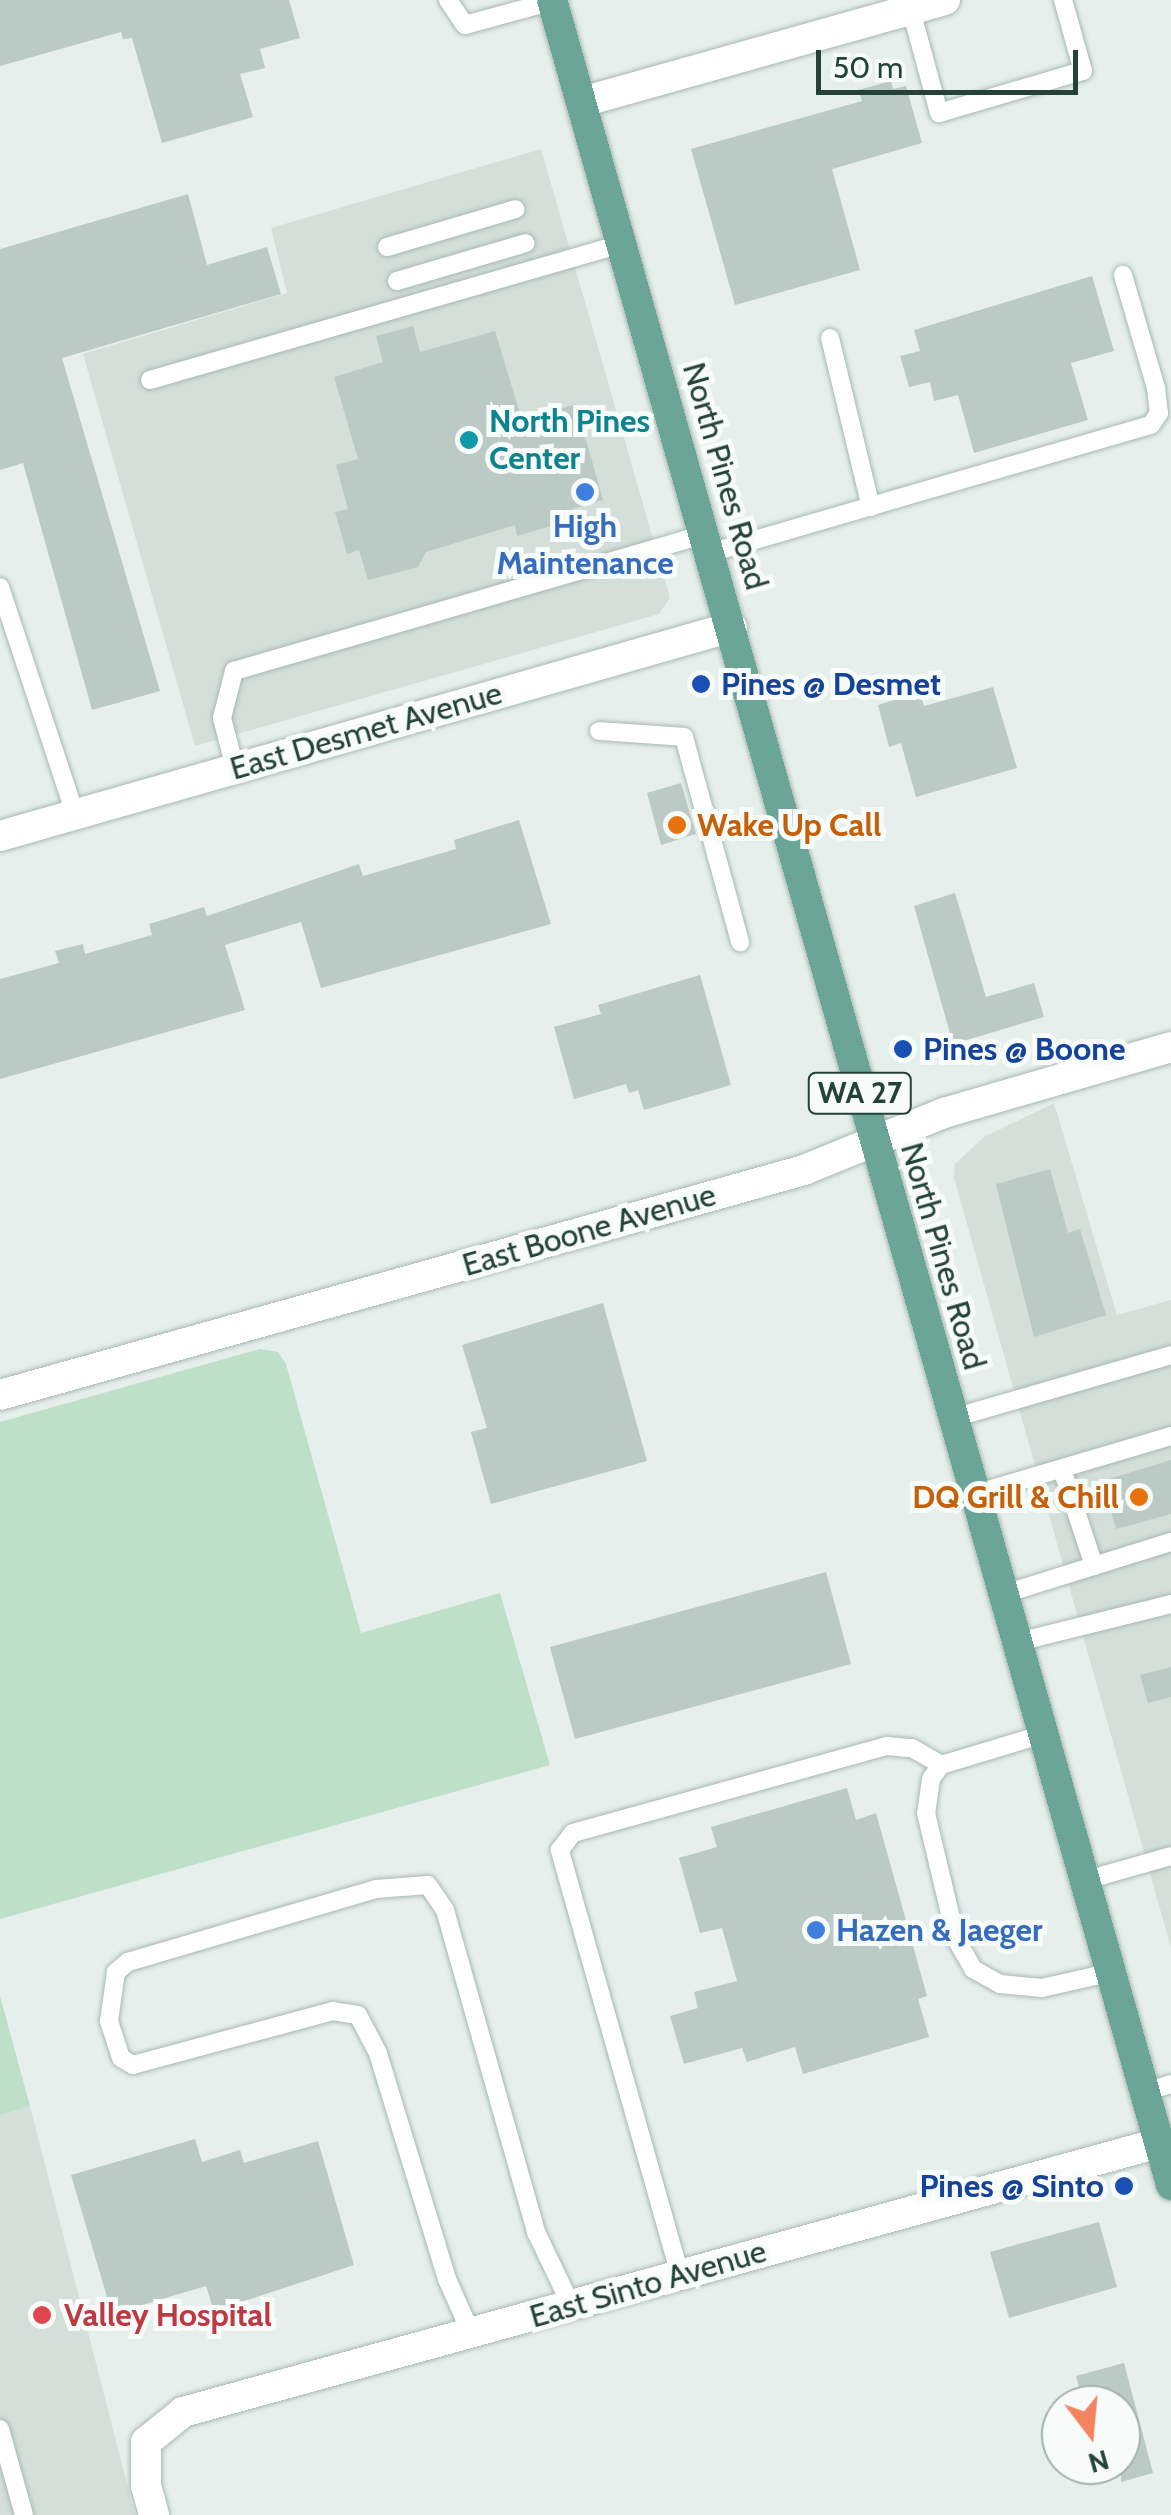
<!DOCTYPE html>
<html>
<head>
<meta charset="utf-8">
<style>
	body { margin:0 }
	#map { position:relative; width:1171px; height:2515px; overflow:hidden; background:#e6efeb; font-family:Cabin,sans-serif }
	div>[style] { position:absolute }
	.built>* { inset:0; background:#d4dfda }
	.green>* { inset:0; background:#bfe0c8 }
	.building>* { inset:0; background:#bbcac4 }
	.roads { filter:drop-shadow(0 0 2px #a8b8b2) drop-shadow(0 0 2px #a8b8b2) }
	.service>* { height:18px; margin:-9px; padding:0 9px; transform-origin:9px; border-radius:9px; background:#fff }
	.minor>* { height:30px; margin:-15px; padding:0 15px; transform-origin:15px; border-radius:15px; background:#fff }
	.primary>* { height:30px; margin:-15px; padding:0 15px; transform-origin:15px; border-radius:15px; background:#6aa596 }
	.dots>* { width:28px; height:28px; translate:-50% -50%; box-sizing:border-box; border:5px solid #f7fbf9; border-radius:50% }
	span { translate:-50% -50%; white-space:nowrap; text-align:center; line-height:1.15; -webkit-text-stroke:10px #f7fbf9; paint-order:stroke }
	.shield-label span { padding:2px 8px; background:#f7fbf9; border:2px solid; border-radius:8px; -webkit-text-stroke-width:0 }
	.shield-label { font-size:30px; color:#24423a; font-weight:700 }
	.culture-label { font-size:32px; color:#0d838f; font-weight:700 }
	.left { translate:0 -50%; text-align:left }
	.street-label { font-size:32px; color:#24423a }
	.shop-label { font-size:32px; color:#366cbe; font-weight:700 }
	.transit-label { font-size:32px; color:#164399; font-weight:700 }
	.right { translate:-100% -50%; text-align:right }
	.food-label { font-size:32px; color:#c56008; font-weight:700 }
	.health-label { font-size:32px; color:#be3a42; font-weight:700 }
	.north { position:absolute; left:1041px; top:2385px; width:100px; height:100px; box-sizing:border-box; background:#f7fbf9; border:2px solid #a3b1ad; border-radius:50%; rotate:164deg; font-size:28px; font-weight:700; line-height:40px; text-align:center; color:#24423a }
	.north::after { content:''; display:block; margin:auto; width:35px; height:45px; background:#f4845f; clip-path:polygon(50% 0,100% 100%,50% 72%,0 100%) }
	.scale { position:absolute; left:816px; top:50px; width:262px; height:45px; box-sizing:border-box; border:5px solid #24423a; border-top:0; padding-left:12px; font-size:30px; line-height:35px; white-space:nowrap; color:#24423a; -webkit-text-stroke:8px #f7fbf9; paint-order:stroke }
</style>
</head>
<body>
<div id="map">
	<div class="built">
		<i style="clip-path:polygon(541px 149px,670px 598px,659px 614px,195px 746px,83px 354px,287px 293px,271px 228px)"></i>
		<i style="clip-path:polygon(1054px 1103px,1117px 1315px,1171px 1300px,1171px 1948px,954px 1178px,955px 1164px,984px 1137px)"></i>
		<i style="clip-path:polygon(30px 2106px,135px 2515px,0 2515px,0 2115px)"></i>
	</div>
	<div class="green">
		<i style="clip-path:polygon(260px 1349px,278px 1352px,286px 1364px,361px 1633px,500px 1593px,550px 1765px,0 1919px,0 1422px)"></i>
		<i style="clip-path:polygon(0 1996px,30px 2106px,0 2115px)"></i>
	</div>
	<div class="building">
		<i style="clip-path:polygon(0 0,289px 0,300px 38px,260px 49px,265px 68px,240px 74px,253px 117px,162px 143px,132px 38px,123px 39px,121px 32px,0 66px)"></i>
		<i style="clip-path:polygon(891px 81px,893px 89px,906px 86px,922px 143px,832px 169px,860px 270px,735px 305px,691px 149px,862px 101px,858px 90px)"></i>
		<i style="clip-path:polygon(188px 194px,207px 265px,267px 247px,281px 294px,62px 358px,160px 691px,92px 710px,23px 463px,0 470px,0 249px)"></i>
		<i style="clip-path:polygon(1092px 276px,1114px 351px,1071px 363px,1088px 420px,974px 453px,958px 395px,934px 401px,930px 382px,909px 387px,900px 356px,920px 351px,914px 330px)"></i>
		<i style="clip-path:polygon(413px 326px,420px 352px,495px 331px,522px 420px,576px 404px,603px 500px,572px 509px,574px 519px,517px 536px,515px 525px,426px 552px,418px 567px,368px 580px,359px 550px,347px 554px,335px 512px,348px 509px,336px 465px,358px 459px,334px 377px,383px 362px,376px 336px)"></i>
		<i style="clip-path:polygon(993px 687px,1017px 768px,916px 797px,901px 743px,889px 747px,878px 705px,920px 692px,924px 706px)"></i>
		<i style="clip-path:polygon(681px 783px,696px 834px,661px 845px,647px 793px)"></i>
		<i style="clip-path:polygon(519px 820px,551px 924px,321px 988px,301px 922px,225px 945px,245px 1010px,0 1079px,0 979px,59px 963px,55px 951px,83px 944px,85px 954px,152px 935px,149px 924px,204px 907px,207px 916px,359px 864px,363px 876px,456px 849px,454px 840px)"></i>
		<i style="clip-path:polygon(955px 893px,986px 997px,1034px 983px,1044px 1017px,953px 1044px,914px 906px)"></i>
		<i style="clip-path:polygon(700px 975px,731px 1085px,644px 1110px,638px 1090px,629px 1093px,626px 1084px,574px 1099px,554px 1027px,601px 1014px,598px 1005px)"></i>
		<i style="clip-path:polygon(1050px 1169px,1068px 1233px,1080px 1229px,1106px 1315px,1034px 1337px,996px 1184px)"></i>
		<i style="clip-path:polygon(603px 1303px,647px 1461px,491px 1504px,471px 1432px,487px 1428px,462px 1345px)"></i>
		<i style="clip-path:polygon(1171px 1460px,1171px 1514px,1116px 1529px,1102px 1481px)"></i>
		<i style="clip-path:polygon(826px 1572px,851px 1664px,575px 1739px,550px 1647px)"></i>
		<i style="clip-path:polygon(1171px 1667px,1171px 1697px,1148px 1703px,1140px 1675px)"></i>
		<i style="clip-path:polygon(847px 1788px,856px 1820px,876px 1813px,927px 1996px,918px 1999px,929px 2037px,803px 2074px,795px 2047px,747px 2062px,742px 2048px,684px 2064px,670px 2016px,698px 2008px,694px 1992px,737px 1981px,722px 1928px,700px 1933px,679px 1858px,717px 1847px,711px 1827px)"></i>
		<i style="clip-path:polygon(195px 2139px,202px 2162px,240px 2150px,244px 2163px,318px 2141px,354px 2265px,214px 2311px,206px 2286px,112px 2314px,71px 2175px)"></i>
		<i style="clip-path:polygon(1099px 2222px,1117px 2287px,1009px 2318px,990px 2252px)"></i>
		<i style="clip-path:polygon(1124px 2363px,1153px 2473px,1121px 2482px,1121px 2405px,1084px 2405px,1076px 2376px)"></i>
	</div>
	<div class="roads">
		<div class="service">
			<i style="left:448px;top:0;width:30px;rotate:56deg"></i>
			<i style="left:465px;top:25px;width:91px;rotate:-15.3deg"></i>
			<i style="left:911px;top:10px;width:107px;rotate:74.8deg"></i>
			<i style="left:939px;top:113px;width:150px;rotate:-16.3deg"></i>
			<i style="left:1083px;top:71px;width:74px;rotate:-105.7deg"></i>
			<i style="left:387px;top:247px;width:134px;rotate:-16.4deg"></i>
			<i style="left:397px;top:281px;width:134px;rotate:-16.4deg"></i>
			<i style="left:830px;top:338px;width:174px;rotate:76.4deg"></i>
			<i style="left:150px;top:380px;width:491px;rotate:-16.1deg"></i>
			<i style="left:710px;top:553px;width:459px;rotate:-16.2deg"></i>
			<i style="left:1151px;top:425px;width:14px;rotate:-56deg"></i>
			<i style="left:1159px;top:413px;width:25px;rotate:-97deg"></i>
			<i style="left:1156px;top:388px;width:118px;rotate:-106.3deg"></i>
			<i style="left:0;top:587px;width:239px;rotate:71.7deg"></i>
			<i style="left:599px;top:731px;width:85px;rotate:4deg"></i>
			<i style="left:684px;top:737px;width:213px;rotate:74.7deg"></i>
			<i style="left:235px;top:768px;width:52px;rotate:-104.6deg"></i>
			<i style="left:222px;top:718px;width:49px;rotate:-75.7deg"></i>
			<i style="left:234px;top:671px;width:491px;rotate:-16.2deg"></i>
			<i style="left:953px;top:1418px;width:227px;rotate:-16.1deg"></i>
			<i style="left:1062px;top:1469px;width:102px;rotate:71.7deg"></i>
			<i style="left:975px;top:1494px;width:204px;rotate:-16.5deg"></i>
			<i style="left:1004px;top:1594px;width:175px;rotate:-17.3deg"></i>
			<i style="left:1018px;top:1642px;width:158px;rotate:-13.9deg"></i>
			<i style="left:1044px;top:1734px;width:108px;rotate:163.2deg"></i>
			<i style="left:941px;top:1765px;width:17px;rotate:126deg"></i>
			<i style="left:931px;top:1779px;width:34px;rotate:98deg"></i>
			<i style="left:926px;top:1813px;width:130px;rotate:76.6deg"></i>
			<i style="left:956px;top:1939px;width:34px;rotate:60deg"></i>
			<i style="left:973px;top:1969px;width:31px;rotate:29deg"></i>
			<i style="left:1000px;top:1984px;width:42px;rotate:5.4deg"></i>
			<i style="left:1042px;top:1988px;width:72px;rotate:-12.9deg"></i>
			<i style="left:1087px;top:1880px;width:87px;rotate:-15.9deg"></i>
			<i style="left:1145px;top:2092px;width:27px;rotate:-17deg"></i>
			<i style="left:680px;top:2275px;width:442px;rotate:-105.8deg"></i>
			<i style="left:560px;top:1850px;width:21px;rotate:-53deg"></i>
			<i style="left:573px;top:1833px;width:326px;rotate:-15.5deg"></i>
			<i style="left:887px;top:1746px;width:25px;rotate:5deg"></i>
			<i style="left:912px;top:1748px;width:34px;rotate:30deg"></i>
			<i style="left:471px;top:2333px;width:59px;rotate:-114deg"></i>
			<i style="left:447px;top:2279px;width:236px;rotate:-107deg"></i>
			<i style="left:378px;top:2053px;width:43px;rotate:-117.8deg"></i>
			<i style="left:358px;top:2015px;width:25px;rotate:-171deg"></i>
			<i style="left:333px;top:2011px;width:207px;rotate:164.9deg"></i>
			<i style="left:133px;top:2065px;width:14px;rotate:-150deg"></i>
			<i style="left:121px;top:2058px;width:39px;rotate:-108deg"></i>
			<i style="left:109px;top:2021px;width:49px;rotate:-81.9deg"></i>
			<i style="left:116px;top:1972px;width:16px;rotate:-40deg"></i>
			<i style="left:128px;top:1962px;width:259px;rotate:-16.4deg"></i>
			<i style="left:376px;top:1889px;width:52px;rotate:-4.4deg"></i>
			<i style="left:428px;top:1885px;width:30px;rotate:56deg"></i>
			<i style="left:445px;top:1910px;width:335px;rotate:74.2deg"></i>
			<i style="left:536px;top:2232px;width:81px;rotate:64.4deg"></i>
			<i style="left:0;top:2429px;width:89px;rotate:74.4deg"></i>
		</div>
		<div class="minor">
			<i style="left:582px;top:102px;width:377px;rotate:-15.7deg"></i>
			<i style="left:0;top:836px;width:761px;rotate:-15.94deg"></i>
			<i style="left:0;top:1395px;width:835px;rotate:-15.63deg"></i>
			<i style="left:804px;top:1170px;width:151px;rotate:-22.2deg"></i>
			<i style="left:944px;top:1113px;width:236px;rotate:-16.2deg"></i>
			<i style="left:154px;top:2515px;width:30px;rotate:-105deg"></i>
			<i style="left:146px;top:2486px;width:44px;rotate:-90deg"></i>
			<i style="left:146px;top:2442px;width:48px;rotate:-39deg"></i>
			<i style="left:183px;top:2412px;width:1012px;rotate:-15.41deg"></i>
		</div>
		<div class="primary">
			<i style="left:552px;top:0;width:2271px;rotate:74.18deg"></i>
		</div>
	</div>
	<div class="dots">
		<i style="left:469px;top:440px;background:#0f9aa8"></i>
		<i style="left:585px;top:492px;background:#3f7fe0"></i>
		<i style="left:701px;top:684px;background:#1a4fb4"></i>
		<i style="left:677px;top:825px;background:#e8710a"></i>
		<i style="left:903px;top:1049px;background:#1a4fb4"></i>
		<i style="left:1139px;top:1497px;background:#e8710a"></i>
		<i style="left:816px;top:1930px;background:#3f7fe0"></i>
		<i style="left:1124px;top:2186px;background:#1a4fb4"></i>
		<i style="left:42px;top:2315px;background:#e0444e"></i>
	</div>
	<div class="shield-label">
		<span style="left:860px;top:1093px">WA 27</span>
	</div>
	<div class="culture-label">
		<span class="left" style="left:489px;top:440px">North Pines<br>Center</span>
	</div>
	<div class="street-label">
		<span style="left:725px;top:476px;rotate:74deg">North Pines Road</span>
		<span style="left:366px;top:731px;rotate:-16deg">East Desmet Avenue</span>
		<span style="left:589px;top:1230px;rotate:-16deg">East Boone Avenue</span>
		<span style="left:943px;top:1256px;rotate:74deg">North Pines Road</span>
		<span style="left:648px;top:2284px;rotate:-16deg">East Sinto Avenue</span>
	</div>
	<div class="shop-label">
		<span style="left:585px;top:545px">High<br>Maintenance</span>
		<span class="left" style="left:836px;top:1930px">Hazen &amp; Jaeger</span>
	</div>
	<div class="transit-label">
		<span class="left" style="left:721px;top:684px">Pines @ Desmet</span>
		<span class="left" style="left:923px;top:1049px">Pines @ Boone</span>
		<span class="right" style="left:1104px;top:2186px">Pines @ Sinto</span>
	</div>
	<div class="food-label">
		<span class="left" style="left:697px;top:825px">Wake Up Call</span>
		<span class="right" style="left:1119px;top:1497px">DQ Grill &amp; Chill</span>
	</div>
	<div class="health-label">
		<span class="left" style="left:64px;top:2315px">Valley Hospital</span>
	</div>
	<div class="north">N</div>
	<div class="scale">50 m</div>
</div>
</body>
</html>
